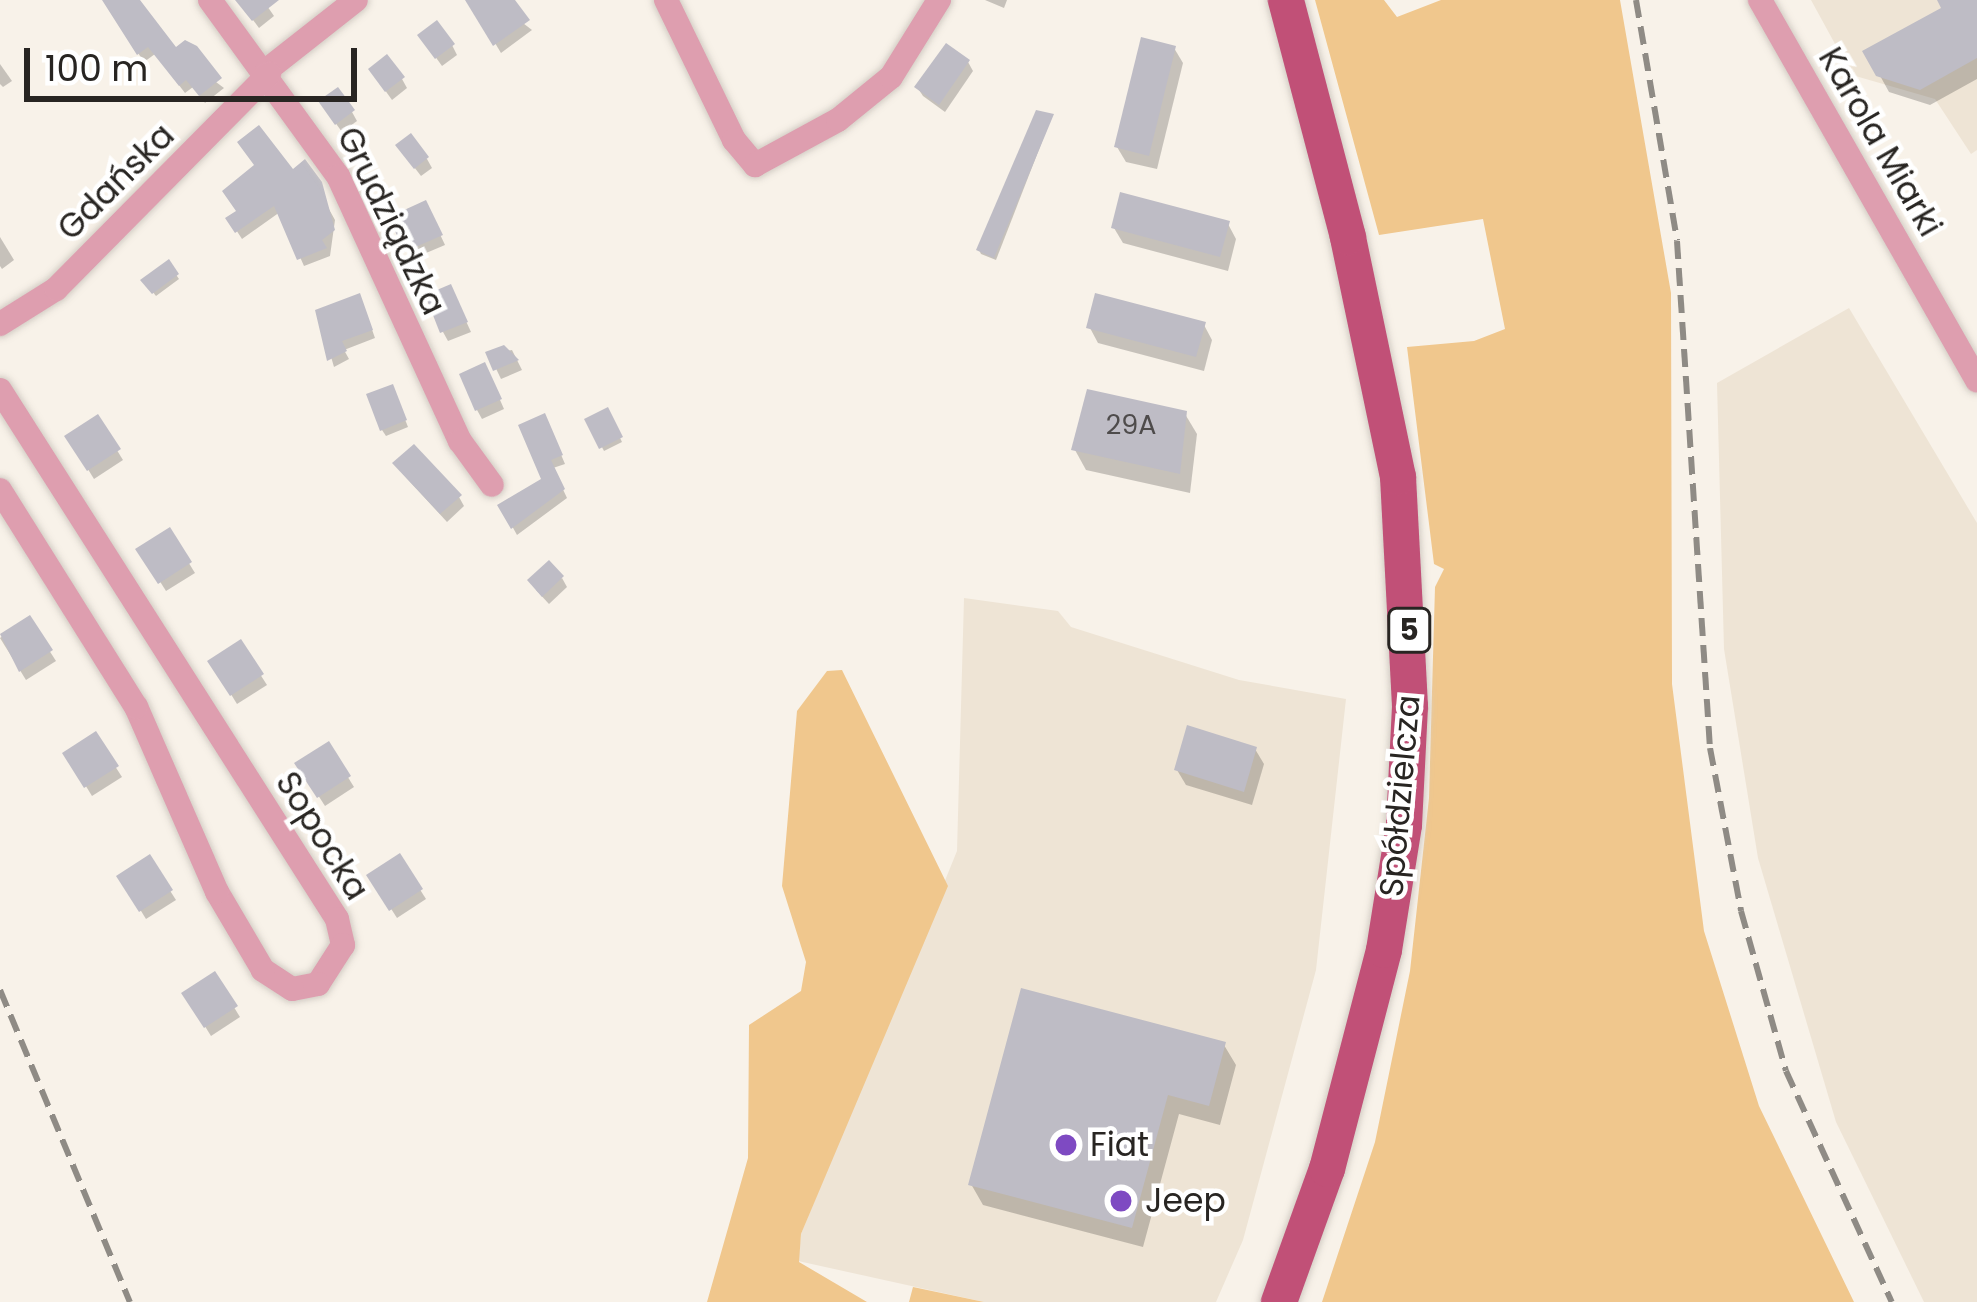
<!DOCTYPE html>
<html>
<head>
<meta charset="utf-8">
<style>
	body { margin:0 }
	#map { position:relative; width:1977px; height:1302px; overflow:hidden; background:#f8f2e9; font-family:Poppins,sans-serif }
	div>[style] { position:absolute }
	.built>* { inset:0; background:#eee4d5 }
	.green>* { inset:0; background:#f0c78d }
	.shadow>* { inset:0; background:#0003 }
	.building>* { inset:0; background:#bebcc5 }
	.roads { filter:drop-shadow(0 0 3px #d3cdc5) drop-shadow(0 0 3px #d3cdc5) }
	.minor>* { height:24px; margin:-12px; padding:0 12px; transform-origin:12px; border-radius:12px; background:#de9eaf }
	.primary>* { height:36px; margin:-18px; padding:0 18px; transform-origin:18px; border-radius:18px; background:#c15077 }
	.rail>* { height:6px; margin-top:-3px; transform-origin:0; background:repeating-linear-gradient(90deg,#8f8b85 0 18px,transparent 0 27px) }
	.dots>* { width:33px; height:33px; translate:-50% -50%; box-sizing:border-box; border:6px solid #fff; border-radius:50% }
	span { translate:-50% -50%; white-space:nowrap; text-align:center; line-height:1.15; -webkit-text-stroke:9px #fff; paint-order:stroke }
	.number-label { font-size:27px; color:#4e4b4b }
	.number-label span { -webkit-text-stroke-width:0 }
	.shield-label span { padding:3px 9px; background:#fff; border:3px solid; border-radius:9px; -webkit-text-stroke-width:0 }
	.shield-label { font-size:30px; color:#282522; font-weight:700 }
	.street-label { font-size:33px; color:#282522 }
	.poi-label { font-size:33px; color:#282522 }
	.left { translate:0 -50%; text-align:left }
	.scale { position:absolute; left:24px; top:48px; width:333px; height:54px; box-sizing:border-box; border:6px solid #282522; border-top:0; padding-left:15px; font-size:36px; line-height:42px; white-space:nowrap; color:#282522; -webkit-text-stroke:9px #fff; paint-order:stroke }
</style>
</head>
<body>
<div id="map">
	<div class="built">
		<i style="clip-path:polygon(1811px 0,1977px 0,1977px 150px,1971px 154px,1935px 99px,1852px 75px)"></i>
		<i style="clip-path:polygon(1849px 308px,1977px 523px,1977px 1302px,1924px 1302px,1836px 1122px,1758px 858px,1724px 649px,1717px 383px)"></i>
		<i style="clip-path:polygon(964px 598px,1058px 611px,1071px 627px,1239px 680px,1346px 699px,1316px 970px,1243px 1240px,1216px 1302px,984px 1302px,798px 1261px,801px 1234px,957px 851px)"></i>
	</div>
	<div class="green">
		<i style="clip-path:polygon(1315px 0,1384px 0,1397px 17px,1441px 0,1620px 0,1671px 293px,1672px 684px,1704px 931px,1759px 1106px,1854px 1302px,1322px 1302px,1375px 1142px,1410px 971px,1429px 798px,1435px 587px,1444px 569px,1434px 564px,1407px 347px,1474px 341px,1505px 329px,1483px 219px,1379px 235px)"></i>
		<i style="clip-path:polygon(842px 670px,948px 886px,801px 1234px,799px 1262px,867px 1302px,707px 1302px,748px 1158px,749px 1025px,801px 991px,806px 962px,782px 886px,797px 711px,827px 671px)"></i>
		<i style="clip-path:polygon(913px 1287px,984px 1302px,909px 1302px)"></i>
	</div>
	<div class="shadow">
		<i style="clip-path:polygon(103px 0,136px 0,176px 52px,224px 88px,205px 103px,193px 87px,185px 93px,155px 54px,144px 62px)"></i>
		<i style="clip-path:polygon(238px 0,263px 0,274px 16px,259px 28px)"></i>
		<i style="clip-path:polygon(493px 0,532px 30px,501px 53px,471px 3px)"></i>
		<i style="clip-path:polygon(985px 0,1007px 0,1004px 8px)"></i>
		<i style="clip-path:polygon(1940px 0,1977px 0,1977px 79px,1930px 105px,1889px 92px,1867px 52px,1946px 9px)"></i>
		<i style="clip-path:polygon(427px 45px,452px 45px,457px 55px,442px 66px)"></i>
		<i style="clip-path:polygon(1174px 48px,1183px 63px,1157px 169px,1126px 162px,1117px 147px)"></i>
		<i style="clip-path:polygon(968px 62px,973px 71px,945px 112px,923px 96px,917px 87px)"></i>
		<i style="clip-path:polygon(0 64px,12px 81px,3px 87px,0 84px)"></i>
		<i style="clip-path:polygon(377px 79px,402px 79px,407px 88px,392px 100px)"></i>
		<i style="clip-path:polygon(327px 111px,352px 112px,357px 121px,342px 132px)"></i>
		<i style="clip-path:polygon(1052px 116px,996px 260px,981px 254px,979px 250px)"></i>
		<i style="clip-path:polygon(404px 154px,427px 159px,432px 168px,421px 176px)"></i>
		<i style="clip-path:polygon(304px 164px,335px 220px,330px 256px,304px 266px,280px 212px,242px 239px,229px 219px,239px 212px,257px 166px,293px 173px)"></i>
		<i style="clip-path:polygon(430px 213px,445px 245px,412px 259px,407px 250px)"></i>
		<i style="clip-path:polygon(1228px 224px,1236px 239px,1228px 271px,1123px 243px,1114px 228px)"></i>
		<i style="clip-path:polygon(0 237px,14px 260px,2px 269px,0 266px)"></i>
		<i style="clip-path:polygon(168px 263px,179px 279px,156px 296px,144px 281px)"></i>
		<i style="clip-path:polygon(455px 297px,471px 332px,448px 341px,443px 332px)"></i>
		<i style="clip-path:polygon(363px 304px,375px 338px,344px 350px,349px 359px,334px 367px,318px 312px)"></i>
		<i style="clip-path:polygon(1204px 325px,1212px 340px,1204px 371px,1098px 343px,1090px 328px)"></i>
		<i style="clip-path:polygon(512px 350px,522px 370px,501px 379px,489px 354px)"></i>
		<i style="clip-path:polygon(489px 375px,504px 409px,482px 419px,477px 410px)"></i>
		<i style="clip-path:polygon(395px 394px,408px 427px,386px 436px,382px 430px)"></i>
		<i style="clip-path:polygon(607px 411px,622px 442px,604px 451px,588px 420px)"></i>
		<i style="clip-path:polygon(1185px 414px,1197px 434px,1190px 493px,1086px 470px,1075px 450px)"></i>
		<i style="clip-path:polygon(97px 418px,123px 460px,94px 479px,68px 437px)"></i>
		<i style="clip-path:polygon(548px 424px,565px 464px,553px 468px,567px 498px,517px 535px,501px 506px,545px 480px)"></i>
		<i style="clip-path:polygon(402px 473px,459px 497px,464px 506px,447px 522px)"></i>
		<i style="clip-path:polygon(169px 531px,195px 573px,166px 591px,140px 550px)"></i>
		<i style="clip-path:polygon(562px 578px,567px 587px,549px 604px,536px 590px)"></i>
		<i style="clip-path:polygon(29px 619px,56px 661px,26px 680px,0 638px)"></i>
		<i style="clip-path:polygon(240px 643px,267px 685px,237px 704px,211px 662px)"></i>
		<i style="clip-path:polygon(95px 735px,122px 777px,92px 796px,66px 754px)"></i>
		<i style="clip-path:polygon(328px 745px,354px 787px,325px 806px,298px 764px)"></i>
		<i style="clip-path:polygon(1255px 749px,1264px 764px,1252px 805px,1186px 785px,1177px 770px)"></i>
		<i style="clip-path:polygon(149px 858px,176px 900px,146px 919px,120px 877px)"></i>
		<i style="clip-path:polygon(400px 858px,426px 899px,397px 918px,370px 876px)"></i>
		<i style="clip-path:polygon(214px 975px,240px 1017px,211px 1036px,185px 994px)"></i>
		<i style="clip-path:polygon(1224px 1045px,1236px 1065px,1220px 1125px,1179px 1114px,1143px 1247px,983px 1205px,971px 1184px)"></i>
	</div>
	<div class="building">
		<i style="clip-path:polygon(102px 0,140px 0,176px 47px,185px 40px,197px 46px,222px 78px,199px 96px,186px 80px,179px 86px,148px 47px,137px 55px)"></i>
		<i style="clip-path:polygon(235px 0,279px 0,252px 21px)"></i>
		<i style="clip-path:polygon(465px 0,515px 0,530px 20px,493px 46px)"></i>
		<i style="clip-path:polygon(1937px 0,1977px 0,1977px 58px,1920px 90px,1876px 76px,1862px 51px,1941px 8px)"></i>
		<i style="clip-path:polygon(437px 20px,455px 44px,435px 59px,417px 35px)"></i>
		<i style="clip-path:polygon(1141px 37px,1176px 46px,1149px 156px,1114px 147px)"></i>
		<i style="clip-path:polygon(946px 43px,970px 60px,939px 105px,914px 87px)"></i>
		<i style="clip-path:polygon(387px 54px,405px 77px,385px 92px,368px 69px)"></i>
		<i style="clip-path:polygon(338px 87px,355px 110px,335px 125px,318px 101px)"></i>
		<i style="clip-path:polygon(1036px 110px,1054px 114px,994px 258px,976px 250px)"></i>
		<i style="clip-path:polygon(259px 125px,293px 169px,305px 159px,322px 182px,335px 230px,322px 240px,327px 248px,297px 260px,274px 206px,235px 233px,225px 218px,236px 211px,222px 191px,254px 165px,237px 142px)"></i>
		<i style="clip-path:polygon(411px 133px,429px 157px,414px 169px,395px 145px)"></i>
		<i style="clip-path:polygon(1120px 192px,1230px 221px,1220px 257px,1111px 228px)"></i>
		<i style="clip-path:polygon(426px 200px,443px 235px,404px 252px,389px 217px)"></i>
		<i style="clip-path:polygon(169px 259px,179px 274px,152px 294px,140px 280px)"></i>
		<i style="clip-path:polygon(451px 284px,468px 322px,440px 333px,425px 295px)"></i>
		<i style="clip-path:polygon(360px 293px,373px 330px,342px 341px,347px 351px,327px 361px,315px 310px)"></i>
		<i style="clip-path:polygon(1095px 293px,1206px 322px,1196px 357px,1086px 328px)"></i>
		<i style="clip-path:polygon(504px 345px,519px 360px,493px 371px,485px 352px)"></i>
		<i style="clip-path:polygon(485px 362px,502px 399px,475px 411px,459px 374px)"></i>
		<i style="clip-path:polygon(393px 384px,407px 420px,380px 431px,366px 394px)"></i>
		<i style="clip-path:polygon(1087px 389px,1187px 411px,1180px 474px,1071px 450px)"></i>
		<i style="clip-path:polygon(608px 407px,623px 437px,599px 449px,584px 419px)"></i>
		<i style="clip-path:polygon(545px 413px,563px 455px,551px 460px,565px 489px,511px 529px,497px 505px,541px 479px,518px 425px)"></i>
		<i style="clip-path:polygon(98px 414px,121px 449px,87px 471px,64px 436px)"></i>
		<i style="clip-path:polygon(414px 444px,462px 495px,440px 514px,392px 463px)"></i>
		<i style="clip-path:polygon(170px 527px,192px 562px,158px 584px,135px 549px)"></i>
		<i style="clip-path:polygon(549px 560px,564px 576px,542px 597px,527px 580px)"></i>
		<i style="clip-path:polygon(30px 615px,53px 650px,19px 672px,0 634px)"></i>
		<i style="clip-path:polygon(241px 639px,264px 674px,230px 696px,207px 661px)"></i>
		<i style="clip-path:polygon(1187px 725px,1257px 747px,1244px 792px,1174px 770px)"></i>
		<i style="clip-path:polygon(96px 731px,119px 766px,84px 788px,62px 753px)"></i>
		<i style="clip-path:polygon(329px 741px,351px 776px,317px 798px,294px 763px)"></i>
		<i style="clip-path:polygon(400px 853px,423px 889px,389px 911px,366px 875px)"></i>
		<i style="clip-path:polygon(150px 854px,173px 890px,139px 912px,116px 876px)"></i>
		<i style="clip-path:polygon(215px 971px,238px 1006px,204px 1028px,181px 993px)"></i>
		<i style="clip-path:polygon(1021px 988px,1226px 1042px,1209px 1106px,1168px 1095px,1132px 1228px,968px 1185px)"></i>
	</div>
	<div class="roads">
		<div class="minor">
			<i style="left:210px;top:0;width:218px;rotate:54deg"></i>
			<i style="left:338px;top:176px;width:292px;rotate:65.3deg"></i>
			<i style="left:460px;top:441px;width:54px;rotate:54deg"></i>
			<i style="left:666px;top:0;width:156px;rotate:64.1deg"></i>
			<i style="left:734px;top:140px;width:33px;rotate:50deg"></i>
			<i style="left:755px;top:165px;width:94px;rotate:-28.5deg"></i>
			<i style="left:838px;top:120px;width:68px;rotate:-39.1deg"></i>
			<i style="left:891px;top:77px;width:91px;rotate:-58.1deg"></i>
			<i style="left:1760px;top:0;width:438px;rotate:60.3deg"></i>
			<i style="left:267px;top:70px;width:113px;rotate:-38.2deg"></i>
			<i style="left:0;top:324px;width:66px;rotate:-32deg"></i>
			<i style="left:56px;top:289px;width:303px;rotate:-45.3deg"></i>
			<i style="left:0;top:390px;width:627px;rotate:57.5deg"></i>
			<i style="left:337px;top:919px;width:27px;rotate:77deg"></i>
			<i style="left:343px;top:945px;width:46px;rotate:122.7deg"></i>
			<i style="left:318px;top:984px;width:26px;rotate:169deg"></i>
			<i style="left:292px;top:989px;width:35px;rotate:-147deg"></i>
			<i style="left:263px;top:970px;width:91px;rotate:-120.5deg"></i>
			<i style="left:217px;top:892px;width:202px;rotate:-113.6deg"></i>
			<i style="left:136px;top:707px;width:256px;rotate:-122.1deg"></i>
		</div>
		<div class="primary">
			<i style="left:1279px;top:1302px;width:141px;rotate:-70.2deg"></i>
			<i style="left:1327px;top:1169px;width:226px;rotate:-75.4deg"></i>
			<i style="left:1384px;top:950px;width:127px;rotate:-80.9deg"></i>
			<i style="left:1404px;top:825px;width:119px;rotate:-87.1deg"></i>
			<i style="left:1410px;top:706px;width:229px;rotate:-93deg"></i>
			<i style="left:1398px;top:477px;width:245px;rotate:-101.8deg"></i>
			<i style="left:1348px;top:237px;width:245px;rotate:-104.7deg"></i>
		</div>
	</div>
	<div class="rail">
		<i style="left:1636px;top:0;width:244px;rotate:80.3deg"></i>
		<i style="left:1677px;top:241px;width:508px;rotate:86.28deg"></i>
		<i style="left:1710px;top:748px;width:166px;rotate:79.2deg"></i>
		<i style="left:1741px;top:911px;width:166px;rotate:74.3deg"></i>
		<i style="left:1786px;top:1071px;width:254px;rotate:65.4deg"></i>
		<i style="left:0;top:990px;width:338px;rotate:67.4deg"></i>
	</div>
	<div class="dots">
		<i style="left:1066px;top:1145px;background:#7e4ac2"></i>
		<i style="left:1121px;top:1201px;background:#7e4ac2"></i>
	</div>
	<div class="number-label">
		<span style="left:1131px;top:425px">29A</span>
	</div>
	<div class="shield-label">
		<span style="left:1409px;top:630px">5</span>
	</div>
	<div class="street-label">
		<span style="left:1880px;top:142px;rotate:60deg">Karola Miarki</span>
		<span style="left:116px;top:182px;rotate:-45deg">Gdańska</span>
		<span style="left:391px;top:221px;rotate:64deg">Grudziądzka</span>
		<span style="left:1400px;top:796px;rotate:-85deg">Spółdzielcza</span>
		<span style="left:322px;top:836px;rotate:58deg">Sopocka</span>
	</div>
	<div class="poi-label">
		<span class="left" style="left:1090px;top:1145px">Fiat</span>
		<span class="left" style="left:1145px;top:1201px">Jeep</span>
	</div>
	<div class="scale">100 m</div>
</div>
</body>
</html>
